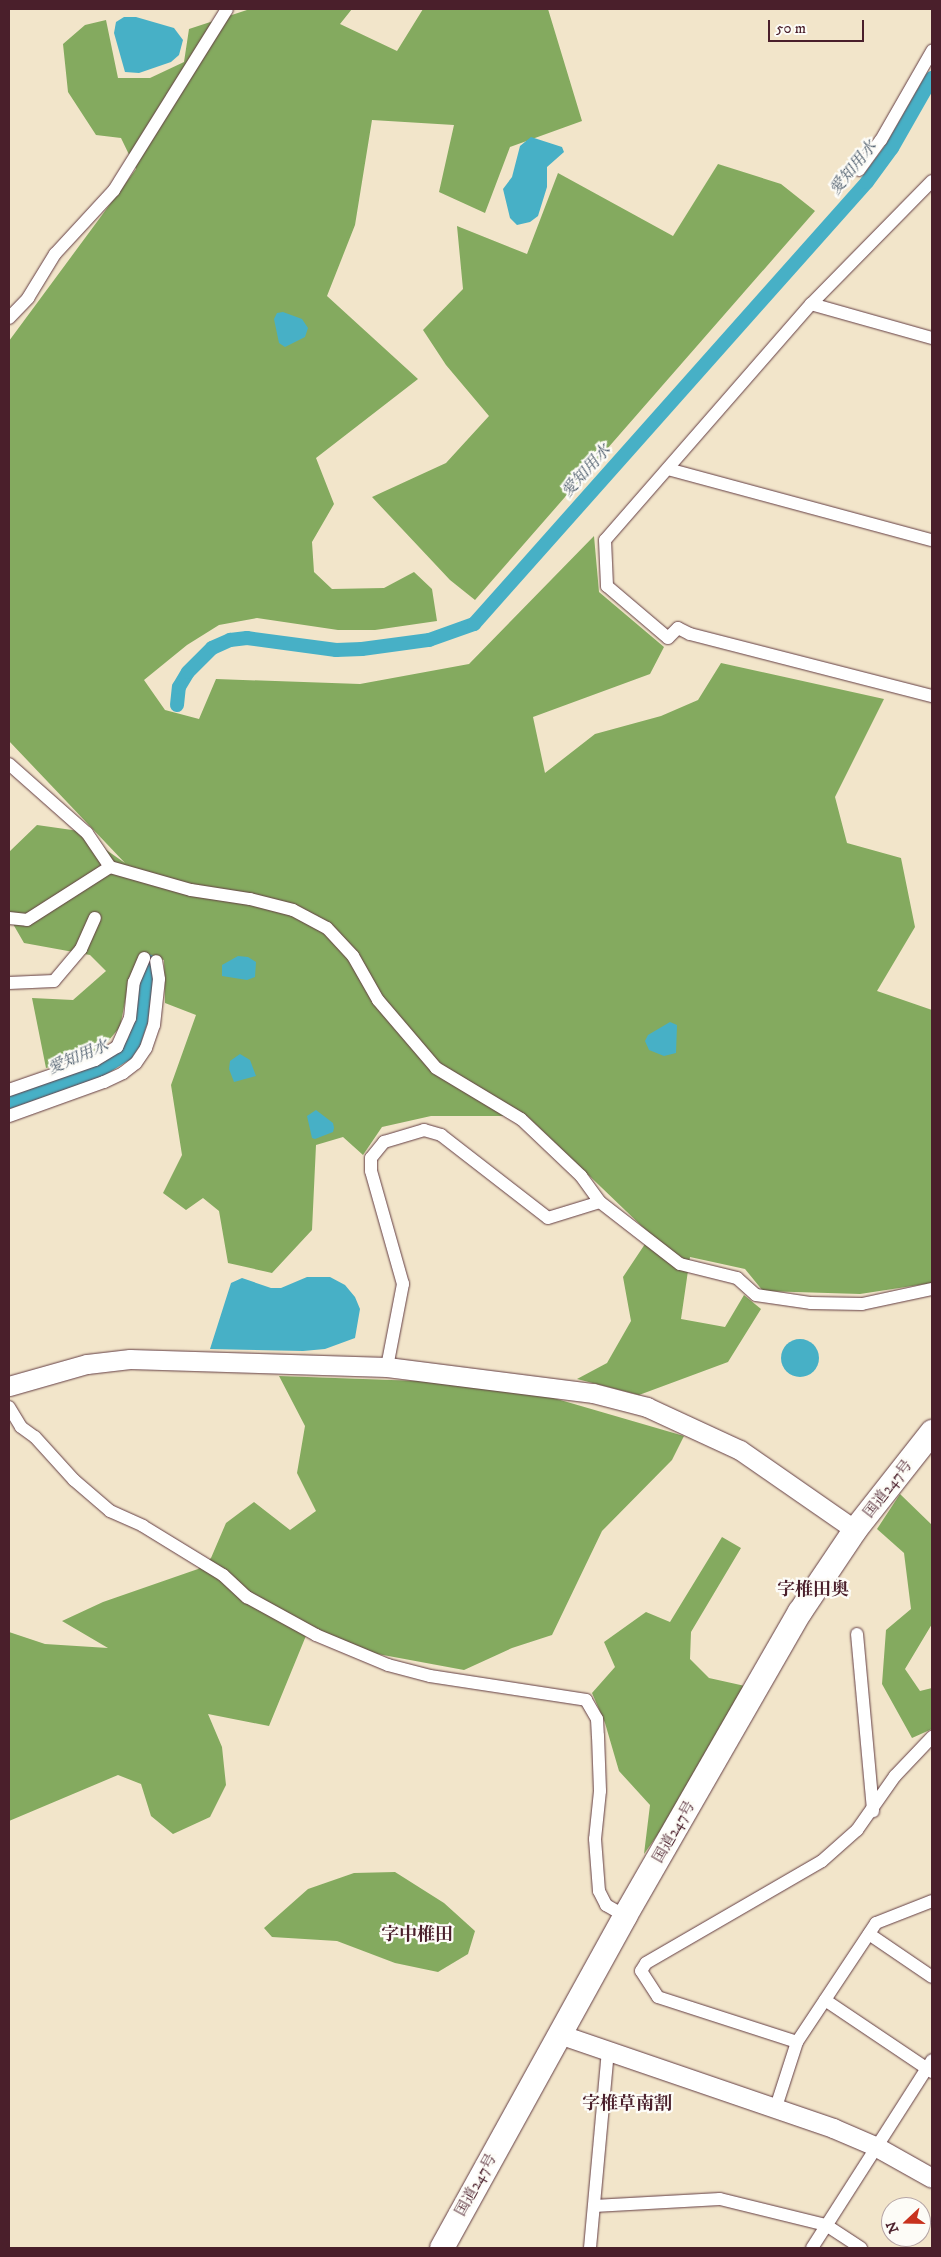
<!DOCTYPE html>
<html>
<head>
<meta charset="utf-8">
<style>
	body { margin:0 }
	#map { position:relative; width:941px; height:2257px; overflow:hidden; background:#f2e5ca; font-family:"IM FELL DW Pica","Noto Serif JP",serif }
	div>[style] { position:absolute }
	.forest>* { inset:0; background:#84aa5f }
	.water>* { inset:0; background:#47b0c6 }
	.round { border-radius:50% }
	.canal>* { height:14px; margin:-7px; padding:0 7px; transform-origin:7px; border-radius:7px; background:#47b0c6 }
	.roads { filter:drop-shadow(0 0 1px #633d43) drop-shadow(0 0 1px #633d43) }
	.street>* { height:12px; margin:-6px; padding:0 6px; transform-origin:6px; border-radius:6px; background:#fff }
	.secondary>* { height:19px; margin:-9.5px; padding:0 9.5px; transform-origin:9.5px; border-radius:9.5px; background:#fff }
	.highway>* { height:24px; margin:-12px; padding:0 12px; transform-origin:12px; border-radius:12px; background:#fff }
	span { translate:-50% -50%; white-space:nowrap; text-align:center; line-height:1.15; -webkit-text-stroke:4.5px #fdfcf7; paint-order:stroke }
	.street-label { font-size:15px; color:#4a1f2b }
	.water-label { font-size:16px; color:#495969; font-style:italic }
	.quarter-label { font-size:18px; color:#4a1f2b; font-weight:700 }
	.frame { position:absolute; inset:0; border:10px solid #4a1f2b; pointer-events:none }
	.north { position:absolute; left:881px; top:2197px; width:50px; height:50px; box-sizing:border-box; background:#fdfcf7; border:1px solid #b5a4a5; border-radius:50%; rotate:249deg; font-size:14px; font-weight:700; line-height:20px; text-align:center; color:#4a1f2b }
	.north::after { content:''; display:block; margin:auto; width:18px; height:22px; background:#c8321e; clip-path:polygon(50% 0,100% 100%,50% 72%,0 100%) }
	.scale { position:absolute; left:768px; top:20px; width:96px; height:22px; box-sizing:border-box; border:2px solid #4a1f2b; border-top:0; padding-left:6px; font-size:15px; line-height:18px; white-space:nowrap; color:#4a1f2b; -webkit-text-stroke:4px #fdfcf7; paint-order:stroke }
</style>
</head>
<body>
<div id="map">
	<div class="forest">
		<i style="clip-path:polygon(250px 9px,352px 9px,340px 24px,397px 51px,423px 9px,548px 9px,582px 121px,510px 147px,485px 213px,439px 192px,454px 125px,372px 120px,355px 225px,327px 296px,418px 379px,316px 458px,334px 504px,312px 542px,314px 572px,332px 589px,384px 588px,414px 572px,432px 589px,437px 621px,375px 630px,338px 630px,257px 618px,219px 625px,187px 645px,144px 680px,165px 710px,199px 719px,216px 679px,360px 684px,469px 664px,594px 536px,599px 592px,664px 647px,650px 674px,533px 717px,545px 773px,595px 734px,661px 716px,698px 700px,721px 663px,884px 699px,835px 797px,847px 843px,901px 858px,915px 927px,877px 991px,932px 1010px,932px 1283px,860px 1294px,763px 1291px,745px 1269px,690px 1257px,681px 1319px,725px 1327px,744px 1295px,761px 1309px,728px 1362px,639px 1395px,577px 1379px,607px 1363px,631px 1321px,623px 1277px,651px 1235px,527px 1116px,431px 1116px,382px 1127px,363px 1155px,343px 1137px,316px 1145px,312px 1230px,272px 1273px,228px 1263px,219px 1211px,203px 1198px,186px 1210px,163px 1193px,182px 1155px,171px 1085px,196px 1015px,165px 1003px,164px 960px,141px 954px,129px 982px,120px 1027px,98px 1053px,46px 1068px,32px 998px,73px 1000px,106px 971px,90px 955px,24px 943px,9px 917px,9px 852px,37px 825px,79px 831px,125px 863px,9px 741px,9px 341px,136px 169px,121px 138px,96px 135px,68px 92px,63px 44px,85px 25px,106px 20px,118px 78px,150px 78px,184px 62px,189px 29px)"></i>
		<i style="clip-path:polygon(718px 164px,781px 184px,815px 211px,475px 600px,450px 580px,372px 497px,446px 463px,489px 416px,446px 365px,423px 330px,463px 289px,457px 226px,527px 254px,558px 173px,673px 236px)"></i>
		<i style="clip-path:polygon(279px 1376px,419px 1381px,550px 1397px,684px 1436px,672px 1460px,602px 1531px,552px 1635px,512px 1648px,464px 1670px,356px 1650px,310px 1626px,269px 1726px,208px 1714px,222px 1747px,226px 1785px,210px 1817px,173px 1834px,151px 1816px,141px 1784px,118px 1775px,9px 1821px,9px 1632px,45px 1644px,108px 1648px,62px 1621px,103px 1602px,198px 1569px,211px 1558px,226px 1523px,254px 1502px,290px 1530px,316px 1511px,297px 1473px,305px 1426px)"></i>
		<i style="clip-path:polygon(900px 1494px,932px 1525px,932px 1624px,905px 1669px,920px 1691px,932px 1688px,932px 1729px,912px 1738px,882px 1684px,886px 1630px,911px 1609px,904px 1553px,877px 1529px)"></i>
		<i style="clip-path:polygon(722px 1537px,741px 1548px,691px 1632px,690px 1659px,709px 1678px,745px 1686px,690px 1789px,644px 1854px,650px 1805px,619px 1771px,605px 1723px,592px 1693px,615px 1667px,604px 1642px,646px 1612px,670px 1622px)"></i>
		<i style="clip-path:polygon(395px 1872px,444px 1903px,475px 1931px,468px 1954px,438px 1972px,395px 1963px,337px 1941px,272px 1937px,264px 1928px,308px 1889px,354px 1873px)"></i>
	</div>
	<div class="water">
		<i style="clip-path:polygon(124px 17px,136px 17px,174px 28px,183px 40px,179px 55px,171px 62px,139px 73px,125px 72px,114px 33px,116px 22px)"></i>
		<i style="clip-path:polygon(531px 137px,562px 147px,564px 152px,547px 167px,547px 187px,538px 216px,530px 222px,517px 225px,510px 218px,503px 189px,512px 177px,520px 146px)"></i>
		<i style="clip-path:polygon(283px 312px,302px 319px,308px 328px,305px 337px,285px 347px,279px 343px,274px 319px,277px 313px)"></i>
		<i style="clip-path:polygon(238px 956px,248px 957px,256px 962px,255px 977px,247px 980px,222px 976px,222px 965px)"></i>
		<i style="clip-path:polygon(670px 1022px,677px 1025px,676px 1053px,664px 1056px,649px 1050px,645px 1041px,648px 1035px)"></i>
		<i style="clip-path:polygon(240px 1054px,250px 1060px,256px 1076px,234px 1082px,229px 1069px,230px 1061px)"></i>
		<i style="clip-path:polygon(316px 1110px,333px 1123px,334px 1128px,333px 1132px,315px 1139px,312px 1138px,307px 1116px)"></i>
		<i style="clip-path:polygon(307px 1277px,330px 1277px,345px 1285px,355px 1297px,360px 1309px,355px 1338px,325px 1349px,303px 1351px,210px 1349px,231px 1283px,242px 1278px,271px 1288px,281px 1288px)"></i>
		<i class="round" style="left:781px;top:1339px;width:38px;height:38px"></i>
	</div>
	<div class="canal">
		<i style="left:177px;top:705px;width:18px;rotate:-84deg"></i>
		<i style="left:179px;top:687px;width:17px;rotate:-59deg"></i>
		<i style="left:188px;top:672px;width:34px;rotate:-45deg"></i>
		<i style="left:212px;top:648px;width:20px;rotate:-24deg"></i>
		<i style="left:230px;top:640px;width:17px;rotate:-7deg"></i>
		<i style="left:247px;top:638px;width:90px;rotate:7.7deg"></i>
		<i style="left:336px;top:650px;width:26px;rotate:-2deg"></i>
		<i style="left:362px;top:649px;width:68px;rotate:-7.7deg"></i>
		<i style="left:429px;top:640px;width:48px;rotate:-19.6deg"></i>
		<i style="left:474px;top:624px;width:591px;rotate:-48.36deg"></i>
		<i style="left:867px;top:182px;width:42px;rotate:-53.7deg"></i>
		<i style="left:892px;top:148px;width:81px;rotate:-60.3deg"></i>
		<i style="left:9px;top:1102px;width:96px;rotate:-19.4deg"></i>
		<i style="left:100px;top:1070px;width:31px;rotate:-32deg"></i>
		<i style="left:126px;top:1054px;width:14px;rotate:-56deg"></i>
		<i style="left:134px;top:1042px;width:22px;rotate:-72deg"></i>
		<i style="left:141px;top:1021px;width:60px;rotate:-82.3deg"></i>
	</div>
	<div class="roads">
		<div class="street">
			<i style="left:859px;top:170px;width:37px;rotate:-54deg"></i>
			<i style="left:881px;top:140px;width:103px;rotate:-60.2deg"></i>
			<i style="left:932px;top:181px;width:173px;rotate:134.5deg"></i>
			<i style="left:811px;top:304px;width:313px;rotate:131.1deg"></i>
			<i style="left:605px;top:540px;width:46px;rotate:87.5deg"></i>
			<i style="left:607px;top:586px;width:80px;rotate:40.4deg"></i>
			<i style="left:668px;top:638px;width:14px;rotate:-45deg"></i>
			<i style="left:678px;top:628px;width:13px;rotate:27deg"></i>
			<i style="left:690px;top:634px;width:250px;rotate:14.4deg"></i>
			<i style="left:811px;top:304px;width:126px;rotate:15.7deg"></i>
			<i style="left:9px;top:318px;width:28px;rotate:-46deg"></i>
			<i style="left:28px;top:298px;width:52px;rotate:-58.5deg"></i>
			<i style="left:55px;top:254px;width:87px;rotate:-47.3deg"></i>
			<i style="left:114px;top:190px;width:213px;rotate:-58deg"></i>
			<i style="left:668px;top:469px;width:273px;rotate:15.1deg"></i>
			<i style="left:9px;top:764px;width:104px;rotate:41.5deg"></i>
			<i style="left:87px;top:833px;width:41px;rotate:55.9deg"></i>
			<i style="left:110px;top:867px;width:84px;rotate:15.9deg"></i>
			<i style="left:191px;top:890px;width:60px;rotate:8.7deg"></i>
			<i style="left:250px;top:899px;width:44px;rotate:14.3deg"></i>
			<i style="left:293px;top:910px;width:38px;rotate:28deg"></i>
			<i style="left:327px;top:928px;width:38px;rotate:47deg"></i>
			<i style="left:353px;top:956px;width:51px;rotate:60.4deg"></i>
			<i style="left:378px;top:1000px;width:89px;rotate:49.5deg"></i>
			<i style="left:436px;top:1068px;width:99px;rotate:31deg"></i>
			<i style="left:521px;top:1119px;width:83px;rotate:43.5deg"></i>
			<i style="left:581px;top:1176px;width:32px;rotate:54deg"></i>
			<i style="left:600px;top:1202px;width:101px;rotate:37.8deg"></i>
			<i style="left:680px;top:1264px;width:59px;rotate:13.8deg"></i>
			<i style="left:737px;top:1278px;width:25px;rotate:42deg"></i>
			<i style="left:756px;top:1295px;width:56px;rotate:8.3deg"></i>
			<i style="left:811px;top:1303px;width:51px;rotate:1.1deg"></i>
			<i style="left:862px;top:1304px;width:72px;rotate:-12.1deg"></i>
			<i style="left:9px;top:918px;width:18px;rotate:6deg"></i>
			<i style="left:27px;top:920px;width:98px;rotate:-32.6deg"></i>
			<i style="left:9px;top:983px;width:45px;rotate:-2.5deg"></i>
			<i style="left:54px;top:981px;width:42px;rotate:-49.8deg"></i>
			<i style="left:81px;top:949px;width:34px;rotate:-66deg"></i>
			<i style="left:9px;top:1090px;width:91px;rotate:-19.2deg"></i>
			<i style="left:95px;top:1060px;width:26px;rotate:-31deg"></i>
			<i style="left:117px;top:1047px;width:32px;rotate:-66deg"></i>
			<i style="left:130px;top:1018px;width:36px;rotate:-84deg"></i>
			<i style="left:134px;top:982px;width:26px;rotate:-67deg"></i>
			<i style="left:9px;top:1116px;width:101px;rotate:-19.7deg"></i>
			<i style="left:104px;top:1082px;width:21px;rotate:-25deg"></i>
			<i style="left:123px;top:1073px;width:16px;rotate:-38deg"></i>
			<i style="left:136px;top:1063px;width:18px;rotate:-56deg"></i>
			<i style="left:146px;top:1048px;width:24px;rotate:-71deg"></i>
			<i style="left:154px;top:1025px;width:46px;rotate:-83.8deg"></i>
			<i style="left:159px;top:979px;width:18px;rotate:-99deg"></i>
			<i style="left:387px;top:1367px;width:85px;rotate:-79.1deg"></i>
			<i style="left:403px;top:1284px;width:117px;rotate:-105.8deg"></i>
			<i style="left:371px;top:1171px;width:13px;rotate:-90deg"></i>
			<i style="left:371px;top:1158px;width:21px;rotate:-51deg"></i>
			<i style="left:384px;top:1142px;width:42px;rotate:-16.7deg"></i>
			<i style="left:424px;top:1130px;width:18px;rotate:16deg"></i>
			<i style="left:441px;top:1135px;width:135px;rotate:37.8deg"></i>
			<i style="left:548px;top:1218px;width:54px;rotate:-17.1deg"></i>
			<i style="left:9px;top:1407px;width:23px;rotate:59deg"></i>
			<i style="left:21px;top:1427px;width:17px;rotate:36deg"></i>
			<i style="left:35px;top:1437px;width:58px;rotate:47.8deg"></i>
			<i style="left:74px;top:1480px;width:48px;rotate:40.7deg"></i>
			<i style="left:110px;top:1511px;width:36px;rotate:24deg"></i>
			<i style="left:143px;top:1526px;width:94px;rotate:31.5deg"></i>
			<i style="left:223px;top:1575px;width:33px;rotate:43deg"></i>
			<i style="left:247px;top:1597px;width:79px;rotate:28.8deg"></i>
			<i style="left:316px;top:1635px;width:78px;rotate:22.6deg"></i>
			<i style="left:388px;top:1665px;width:43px;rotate:14.7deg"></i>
			<i style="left:430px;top:1676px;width:158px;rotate:8.7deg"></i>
			<i style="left:586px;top:1700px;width:22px;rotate:60deg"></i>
			<i style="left:597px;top:1719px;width:17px;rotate:87deg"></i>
			<i style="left:598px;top:1736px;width:55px;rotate:87.9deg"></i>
			<i style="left:600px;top:1791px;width:48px;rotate:95.9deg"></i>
			<i style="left:595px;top:1839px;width:52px;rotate:85.6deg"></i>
			<i style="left:599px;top:1891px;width:16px;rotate:63deg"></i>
			<i style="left:606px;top:1905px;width:22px;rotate:30deg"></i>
			<i style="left:857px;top:1634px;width:178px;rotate:84.8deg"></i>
			<i style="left:869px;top:1934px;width:76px;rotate:34.3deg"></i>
			<i style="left:825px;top:2000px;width:129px;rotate:33.9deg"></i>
			<i style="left:797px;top:2042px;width:146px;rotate:-162.1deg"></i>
			<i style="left:658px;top:1997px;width:31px;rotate:-123deg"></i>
			<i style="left:641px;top:1971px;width:9px;rotate:-58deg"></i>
			<i style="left:646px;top:1963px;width:203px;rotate:-30.1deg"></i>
			<i style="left:822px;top:1861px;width:47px;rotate:-41.5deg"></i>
			<i style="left:857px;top:1830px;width:66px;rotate:-54.9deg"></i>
			<i style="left:895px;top:1776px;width:54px;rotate:-46.5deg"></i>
			<i style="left:776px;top:2107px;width:68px;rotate:-72.1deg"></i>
			<i style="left:797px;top:2042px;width:143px;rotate:-56.4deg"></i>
			<i style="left:876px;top:1923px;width:60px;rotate:-21.4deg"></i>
			<i style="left:594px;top:2206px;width:126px;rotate:-3.2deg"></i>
			<i style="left:720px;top:2199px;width:109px;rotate:13.8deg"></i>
			<i style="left:826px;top:2225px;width:42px;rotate:33.3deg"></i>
			<i style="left:590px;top:2248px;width:197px;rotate:-84.8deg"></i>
			<i style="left:812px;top:2248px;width:223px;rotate:-57.4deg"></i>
		</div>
		<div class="secondary">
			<i style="left:9px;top:1386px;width:81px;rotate:-15.8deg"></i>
			<i style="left:87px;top:1364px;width:43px;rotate:-6.6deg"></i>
			<i style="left:130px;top:1359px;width:257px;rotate:1.8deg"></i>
			<i style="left:387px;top:1367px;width:208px;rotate:7.2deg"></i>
			<i style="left:593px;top:1393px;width:56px;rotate:14.5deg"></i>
			<i style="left:647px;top:1407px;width:102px;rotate:24.8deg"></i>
			<i style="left:740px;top:1450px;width:140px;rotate:34.8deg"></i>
			<i style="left:559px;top:2034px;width:290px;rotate:18.9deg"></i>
			<i style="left:833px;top:2128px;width:46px;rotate:23.2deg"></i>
			<i style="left:875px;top:2146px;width:65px;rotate:29.3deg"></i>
		</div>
		<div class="highway">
			<i style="left:442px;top:2248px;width:379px;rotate:-61.1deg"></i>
			<i style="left:625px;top:1916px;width:351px;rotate:-60.1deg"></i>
			<i style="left:800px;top:1612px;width:99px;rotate:-56.1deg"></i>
			<i style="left:855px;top:1530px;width:125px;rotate:-51.8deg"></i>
		</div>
	</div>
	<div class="street-label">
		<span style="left:888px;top:1489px;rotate:-52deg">国道247号</span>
		<span style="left:674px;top:1832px;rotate:-60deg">国道247号</span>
		<span style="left:476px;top:2185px;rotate:-61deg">国道247号</span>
	</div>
	<div class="water-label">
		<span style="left:853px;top:168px;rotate:-51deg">愛知用水</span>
		<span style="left:586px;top:471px;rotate:-48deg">愛知用水</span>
		<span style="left:78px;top:1057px;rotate:-23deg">愛知用水</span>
	</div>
	<div class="quarter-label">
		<span style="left:813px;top:1590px">字椎田奥</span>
		<span style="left:417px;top:1935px">字中椎田</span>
		<span style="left:627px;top:2104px">字椎草南割</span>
	</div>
	<div class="frame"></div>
	<div class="north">N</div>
	<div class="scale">50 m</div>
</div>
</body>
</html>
